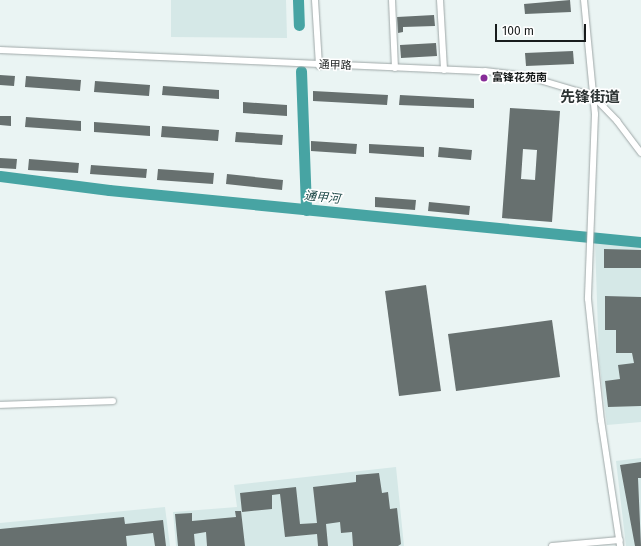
<!DOCTYPE html>
<html>
<head>
<meta charset="utf-8">
<style>
	body { margin:0 }
	#map { position:relative; width:641px; height:546px; overflow:hidden; background:#eaf4f3; font-family:"Fira Sans","Noto Sans SC",sans-serif }
	div>[style] { position:absolute }
	.built>* { inset:0; background:#d5e8e7 }
	.river>* { height:11px; margin:-5.5px; padding:0 5.5px; transform-origin:5.5px; border-radius:5.5px; background:#47a4a3 }
	.building>* { inset:0; background:#67706f }
	.roads { filter:drop-shadow(0 0 1px #9ea7a7) drop-shadow(0 0 1px #9ea7a7) }
	.minor>* { height:6px; margin:-3px; padding:0 3px; transform-origin:3px; border-radius:3px; background:#fff }
	.dots>* { width:11px; height:11px; translate:-50% -50%; box-sizing:border-box; border:2px solid #fff; border-radius:50% }
	span { translate:-50% -50%; white-space:nowrap; text-align:center; line-height:1.15; -webkit-text-stroke:3px #fff; paint-order:stroke }
	.street-label { font-size:11px; color:#181c1c }
	.poi-label { font-size:11px; color:#181c1c; font-weight:700 }
	.left { translate:0 -50%; text-align:left }
	.water-label { font-size:12px; color:#1b4645; font-style:italic }
	.district-label { font-size:15px; color:#2d3434; font-weight:700 }
	.scale { position:absolute; left:495px; top:24px; width:91px; height:18px; box-sizing:border-box; border:2px solid #181c1c; border-top:0; padding-left:5px; font-size:12px; line-height:14px; white-space:nowrap; color:#181c1c; -webkit-text-stroke:3px #fff; paint-order:stroke }
</style>
</head>
<body>
<div id="map">
	<div class="built">
		<i style="clip-path:polygon(171px 0,286px 0,287px 38px,171px 37px)"></i>
		<i style="clip-path:polygon(595px 241px,641px 245px,641px 422px,607px 425px,599px 360px)"></i>
		<i style="clip-path:polygon(641px 458px,641px 546px,626px 546px,616px 461px)"></i>
		<i style="clip-path:polygon(396px 467px,404px 546px,176px 546px,173px 512px,237px 507px,234px 485px)"></i>
		<i style="clip-path:polygon(165px 507px,170px 546px,0 546px,0 523px)"></i>
	</div>
	<div class="river">
		<i style="left:298px;top:0;width:25px;rotate:88deg"></i>
		<i style="left:301px;top:71px;width:139px;rotate:87.9deg"></i>
		<i style="left:0;top:176px;width:110px;rotate:7.3deg"></i>
		<i style="left:109px;top:190px;width:535px;rotate:5.58deg"></i>
	</div>
	<div class="building">
		<i style="clip-path:polygon(570px 0,571px 12px,525px 14px,524px 4px)"></i>
		<i style="clip-path:polygon(434px 15px,435px 26px,403px 27px,403px 32px,398px 33px,397px 17px)"></i>
		<i style="clip-path:polygon(436px 43px,437px 56px,401px 58px,400px 45px)"></i>
		<i style="clip-path:polygon(573px 51px,574px 64px,526px 66px,525px 53px)"></i>
		<i style="clip-path:polygon(0 75px,15px 76px,14px 86px,0 85px)"></i>
		<i style="clip-path:polygon(26px 76px,81px 80px,80px 91px,25px 87px)"></i>
		<i style="clip-path:polygon(95px 81px,150px 85px,149px 96px,94px 92px)"></i>
		<i style="clip-path:polygon(163px 86px,219px 90px,219px 99px,162px 95px)"></i>
		<i style="clip-path:polygon(313px 91px,388px 95px,387px 105px,313px 101px)"></i>
		<i style="clip-path:polygon(400px 95px,474px 99px,474px 108px,399px 105px)"></i>
		<i style="clip-path:polygon(243px 102px,287px 105px,287px 116px,243px 113px)"></i>
		<i style="clip-path:polygon(evenodd,510px 108px,560px 111px,552px 222px,502px 218px,510px 108px,523px 149px,537px 150px,535px 180px,521px 179px,523px 149px)"></i>
		<i style="clip-path:polygon(0 116px,11px 116px,11px 126px,0 125px)"></i>
		<i style="clip-path:polygon(26px 117px,81px 121px,81px 131px,25px 127px)"></i>
		<i style="clip-path:polygon(94px 122px,150px 126px,150px 136px,94px 132px)"></i>
		<i style="clip-path:polygon(162px 126px,219px 130px,218px 141px,161px 137px)"></i>
		<i style="clip-path:polygon(236px 132px,283px 135px,282px 145px,235px 142px)"></i>
		<i style="clip-path:polygon(311px 141px,357px 144px,356px 154px,311px 151px)"></i>
		<i style="clip-path:polygon(369px 144px,424px 147px,424px 157px,369px 153px)"></i>
		<i style="clip-path:polygon(439px 147px,472px 150px,471px 160px,438px 157px)"></i>
		<i style="clip-path:polygon(0 158px,17px 159px,16px 169px,0 168px)"></i>
		<i style="clip-path:polygon(29px 159px,79px 163px,78px 173px,28px 170px)"></i>
		<i style="clip-path:polygon(91px 165px,147px 169px,146px 178px,90px 174px)"></i>
		<i style="clip-path:polygon(158px 169px,214px 173px,213px 184px,157px 180px)"></i>
		<i style="clip-path:polygon(227px 174px,283px 180px,282px 190px,226px 184px)"></i>
		<i style="clip-path:polygon(375px 197px,416px 200px,415px 210px,375px 207px)"></i>
		<i style="clip-path:polygon(429px 202px,470px 206px,469px 215px,428px 211px)"></i>
		<i style="clip-path:polygon(604px 249px,641px 250px,641px 268px,604px 268px)"></i>
		<i style="clip-path:polygon(426px 285px,441px 391px,399px 396px,385px 291px)"></i>
		<i style="clip-path:polygon(605px 296px,641px 297px,641px 406px,608px 407px,605px 381px,620px 379px,618px 365px,634px 363px,632px 353px,616px 353px,616px 330px,605px 330px)"></i>
		<i style="clip-path:polygon(552px 320px,560px 377px,456px 391px,448px 334px)"></i>
		<i style="clip-path:polygon(641px 462px,641px 478px,638px 478px,641px 546px,635px 546px,620px 465px)"></i>
		<i style="clip-path:polygon(379px 473px,382px 493px,388px 492px,390px 509px,397px 508px,401px 544px,398px 546px,353px 546px,352px 532px,341px 533px,340px 522px,326px 524px,328px 546px,318px 546px,317px 534px,285px 537px,280px 494px,272px 495px,272px 509px,242px 512px,240px 493px,296px 487px,300px 524px,317px 523px,313px 487px,356px 482px,356px 475px)"></i>
		<i style="clip-path:polygon(235px 511px,241px 511px,245px 546px,207px 546px,206px 532px,194px 534px,195px 546px,178px 546px,175px 514px,192px 513px,192px 521px,236px 517px)"></i>
		<i style="clip-path:polygon(124px 517px,125px 524px,163px 520px,166px 546px,155px 546px,153px 533px,126px 536px,127px 546px,0 546px,0 529px)"></i>
	</div>
	<div class="roads">
		<div class="minor">
			<i style="left:315px;top:0;width:66px;rotate:86.5deg"></i>
			<i style="left:392px;top:0;width:68px;rotate:87.5deg"></i>
			<i style="left:440px;top:0;width:70px;rotate:86.7deg"></i>
			<i style="left:584px;top:0;width:115px;rotate:84.5deg"></i>
			<i style="left:595px;top:114px;width:185px;rotate:92.2deg"></i>
			<i style="left:588px;top:299px;width:122px;rotate:83.9deg"></i>
			<i style="left:601px;top:420px;width:127px;rotate:81.4deg"></i>
			<i style="left:0;top:50px;width:485px;rotate:2.5deg"></i>
			<i style="left:485px;top:71px;width:41px;rotate:7deg"></i>
			<i style="left:526px;top:76px;width:70px;rotate:16.6deg"></i>
			<i style="left:593px;top:96px;width:35px;rotate:46deg"></i>
			<i style="left:617px;top:121px;width:40px;rotate:53deg"></i>
			<i style="left:0;top:405px;width:113px;rotate:-2deg"></i>
			<i style="left:552px;top:546px;width:68px;rotate:-5deg"></i>
		</div>
	</div>
	<div class="dots">
		<i style="left:484px;top:78px;background:#872c98"></i>
	</div>
	<div class="street-label">
		<span style="left:335px;top:66px;rotate:2deg">通甲路</span>
	</div>
	<div class="poi-label">
		<span class="left" style="left:492px;top:78px">富锋花苑南</span>
	</div>
	<div class="water-label">
		<span style="left:322px;top:198px;rotate:6deg">通甲河</span>
	</div>
	<div class="district-label">
		<span style="left:590px;top:98px">先锋街道</span>
	</div>
	<div class="scale">100 m</div>
</div>
</body>
</html>
